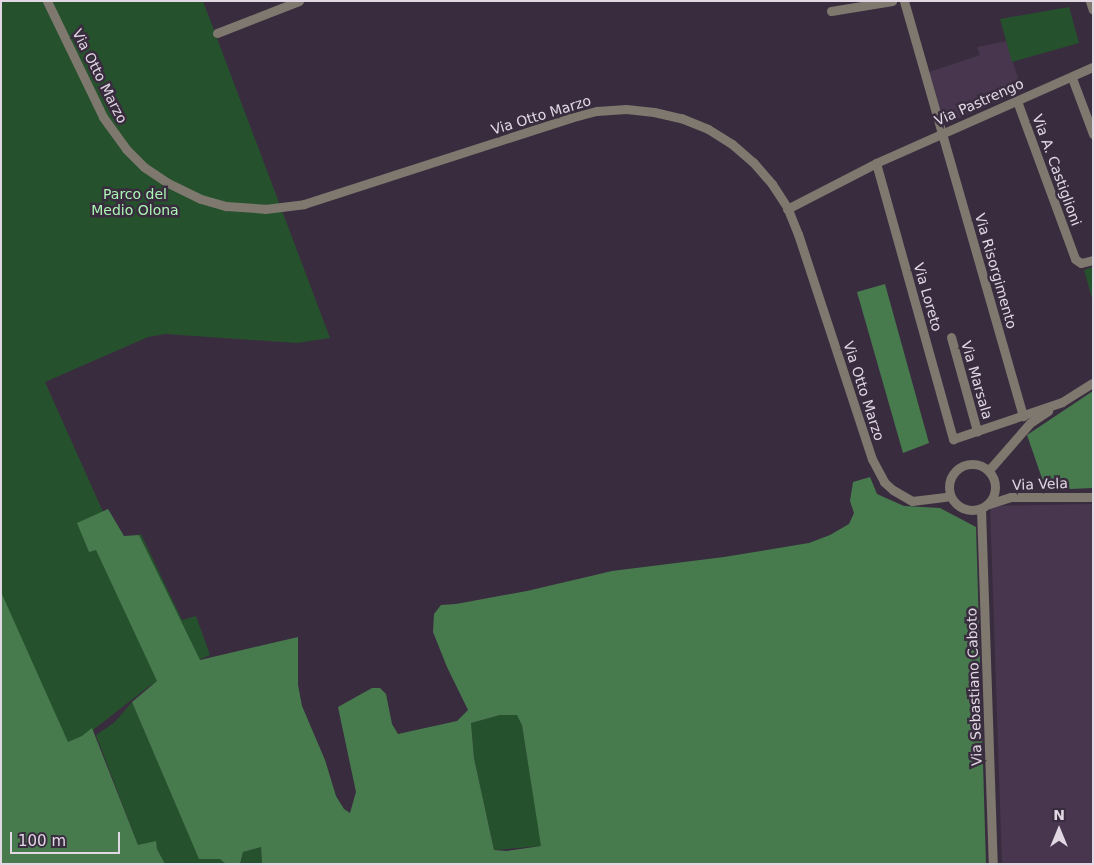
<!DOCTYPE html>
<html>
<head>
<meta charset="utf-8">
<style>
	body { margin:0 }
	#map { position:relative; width:1094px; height:865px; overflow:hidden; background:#3a2c3f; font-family:"DejaVu Sans",sans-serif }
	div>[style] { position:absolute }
	.built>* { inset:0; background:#47364d }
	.green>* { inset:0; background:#26512d }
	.forest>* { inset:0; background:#477b4e }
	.minor>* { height:9px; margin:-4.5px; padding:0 4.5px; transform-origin:4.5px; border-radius:4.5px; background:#7e786e }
	.minor>.ring { margin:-4.5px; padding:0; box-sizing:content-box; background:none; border:9px solid #7e786e; border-radius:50% }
	span { translate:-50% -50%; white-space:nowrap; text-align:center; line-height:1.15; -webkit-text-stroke:5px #3a2c3f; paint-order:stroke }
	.street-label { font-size:14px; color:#e1d8e4 }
	.park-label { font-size:14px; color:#aaf6b2 }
	.frame { position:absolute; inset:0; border:2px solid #e1d8e4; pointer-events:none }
	.north { position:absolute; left:1034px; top:805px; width:50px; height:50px; -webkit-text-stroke:4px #3a2c3f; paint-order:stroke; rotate:0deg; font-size:14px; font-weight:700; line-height:20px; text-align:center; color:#e1d8e4 }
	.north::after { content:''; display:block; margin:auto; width:18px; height:22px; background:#e1d8e4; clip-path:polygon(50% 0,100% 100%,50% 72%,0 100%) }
	.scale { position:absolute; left:10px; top:832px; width:110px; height:22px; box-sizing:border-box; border:2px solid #e1d8e4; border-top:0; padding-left:6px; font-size:15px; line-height:18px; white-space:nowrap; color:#e1d8e4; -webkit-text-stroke:4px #3a2c3f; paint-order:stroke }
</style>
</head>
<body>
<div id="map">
	<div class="built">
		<i style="clip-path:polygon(1006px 41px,1022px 90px,945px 125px,929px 72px,980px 55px,977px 47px)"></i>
		<i style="clip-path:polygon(1093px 504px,1093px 864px,1002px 864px,990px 506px)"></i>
	</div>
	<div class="green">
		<i style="clip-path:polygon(1px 1px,203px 1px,330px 338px,297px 343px,165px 334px,148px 337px,45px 382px,117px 543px,141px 534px,182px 620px,196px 616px,210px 655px,184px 666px,148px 687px,1px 802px)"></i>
		<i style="clip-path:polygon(1069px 7px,1079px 43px,1012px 62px,1000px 19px)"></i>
		<i style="clip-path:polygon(1093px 267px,1093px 302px,1084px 270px)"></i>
		<i style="clip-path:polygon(132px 702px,176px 804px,212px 859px,221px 859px,226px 864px,165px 864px,157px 849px,138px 845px,96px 735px,115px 722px)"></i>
		<i style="clip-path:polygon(500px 715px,518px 715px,522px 725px,542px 846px,494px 850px,474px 758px,471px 723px)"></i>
		<i style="clip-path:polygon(261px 847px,262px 864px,240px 864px,243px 852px)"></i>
	</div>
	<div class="forest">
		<i style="clip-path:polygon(885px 284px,929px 443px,903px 453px,857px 292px)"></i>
		<i style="clip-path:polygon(1093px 391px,1093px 488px,1046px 490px,1027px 435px)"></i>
		<i style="clip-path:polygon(evenodd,870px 477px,877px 494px,904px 506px,940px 508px,976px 527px,986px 864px,262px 864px,261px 847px,243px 852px,240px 864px,226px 864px,220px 859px,199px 859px,132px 702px,157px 681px,96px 550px,89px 552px,77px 523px,108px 509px,124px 536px,139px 535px,200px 660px,298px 637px,298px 685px,302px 706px,325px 760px,336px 796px,344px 809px,350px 813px,356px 792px,338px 707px,372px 688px,380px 688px,386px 694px,392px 724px,398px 734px,457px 721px,468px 710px,447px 667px,433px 632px,434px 614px,441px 605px,456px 604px,527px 591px,612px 571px,724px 557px,809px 543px,830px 535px,849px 524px,854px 513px,850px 501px,853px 482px,870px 477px,500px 715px,517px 715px,522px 725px,541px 846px,507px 851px,494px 850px,474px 758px,471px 723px,500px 715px)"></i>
		<i style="clip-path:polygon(1px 592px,68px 742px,82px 736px,92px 728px,138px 845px,156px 841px,157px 849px,165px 864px,1px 864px)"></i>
	</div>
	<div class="minor">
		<i style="left:47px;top:1px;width:129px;rotate:64.2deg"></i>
		<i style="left:103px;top:117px;width:39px;rotate:54deg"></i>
		<i style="left:126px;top:149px;width:25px;rotate:45deg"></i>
		<i style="left:144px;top:167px;width:27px;rotate:34deg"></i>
		<i style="left:166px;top:182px;width:39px;rotate:26deg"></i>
		<i style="left:201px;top:199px;width:26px;rotate:16deg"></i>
		<i style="left:226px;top:206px;width:39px;rotate:4deg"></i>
		<i style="left:265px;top:209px;width:39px;rotate:-7deg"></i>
		<i style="left:304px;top:204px;width:280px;rotate:-17.9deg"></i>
		<i style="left:570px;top:118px;width:28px;rotate:-15deg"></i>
		<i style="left:597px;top:111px;width:29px;rotate:-4deg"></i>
		<i style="left:626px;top:109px;width:28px;rotate:6deg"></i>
		<i style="left:654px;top:112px;width:28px;rotate:13deg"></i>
		<i style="left:681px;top:118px;width:29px;rotate:22deg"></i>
		<i style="left:708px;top:129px;width:28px;rotate:32deg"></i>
		<i style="left:732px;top:144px;width:28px;rotate:41deg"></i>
		<i style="left:753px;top:162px;width:29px;rotate:49deg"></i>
		<i style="left:772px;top:184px;width:27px;rotate:57deg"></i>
		<i style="left:787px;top:207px;width:29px;rotate:68deg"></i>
		<i style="left:798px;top:234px;width:237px;rotate:71.8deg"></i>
		<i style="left:872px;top:459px;width:26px;rotate:62deg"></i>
		<i style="left:884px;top:482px;width:12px;rotate:42deg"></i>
		<i style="left:893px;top:490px;width:22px;rotate:30deg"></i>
		<i style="left:912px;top:501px;width:38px;rotate:-7deg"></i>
		<i style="left:904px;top:1px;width:432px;rotate:74deg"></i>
		<i style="left:1090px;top:1px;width:9px;rotate:72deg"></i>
		<i style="left:831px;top:11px;width:62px;rotate:-9.3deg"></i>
		<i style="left:217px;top:33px;width:88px;rotate:-21.3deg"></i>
		<i style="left:1072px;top:78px;width:60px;rotate:69.4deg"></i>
		<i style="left:1017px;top:101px;width:168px;rotate:69.8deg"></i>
		<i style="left:1075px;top:259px;width:7px;rotate:34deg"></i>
		<i style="left:1081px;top:263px;width:12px;rotate:-14deg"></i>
		<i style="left:876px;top:163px;width:287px;rotate:74.4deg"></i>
		<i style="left:953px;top:439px;width:115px;rotate:-18.7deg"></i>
		<i style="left:1062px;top:402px;width:36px;rotate:-32deg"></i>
		<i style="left:787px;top:209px;width:100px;rotate:-27.3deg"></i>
		<i style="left:876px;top:163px;width:237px;rotate:-23.9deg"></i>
		<i style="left:951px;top:337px;width:98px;rotate:74.5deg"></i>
		<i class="ring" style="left:949px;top:464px;width:37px;height:37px"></i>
		<i style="left:989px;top:470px;width:62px;rotate:-48.9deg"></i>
		<i style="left:1030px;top:423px;width:22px;rotate:-34deg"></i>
		<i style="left:989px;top:504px;width:23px;rotate:-18deg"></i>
		<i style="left:1011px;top:497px;width:82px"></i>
		<i style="left:981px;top:509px;width:355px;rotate:88.1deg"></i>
	</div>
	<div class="street-label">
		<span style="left:100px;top:76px;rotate:63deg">Via Otto Marzo</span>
		<span style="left:979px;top:102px;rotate:-24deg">Via Pastrengo</span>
		<span style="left:541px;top:115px;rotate:-17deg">Via Otto Marzo</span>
		<span style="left:1057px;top:170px;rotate:70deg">Via A. Castiglioni</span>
		<span style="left:996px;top:271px;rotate:74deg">Via Risorgimento</span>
		<span style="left:928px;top:297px;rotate:74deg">Via Loreto</span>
		<span style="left:977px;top:380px;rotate:74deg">Via Marsala</span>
		<span style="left:864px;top:391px;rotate:72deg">Via Otto Marzo</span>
		<span style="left:1040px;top:484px;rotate:-2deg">Via Vela</span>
		<span style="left:974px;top:687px;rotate:-92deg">Via Sebastiano Caboto</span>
	</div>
	<div class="park-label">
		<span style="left:135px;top:202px">Parco del<br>Medio Olona</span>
	</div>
	<div class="frame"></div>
	<div class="north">N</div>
	<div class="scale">100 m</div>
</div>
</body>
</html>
